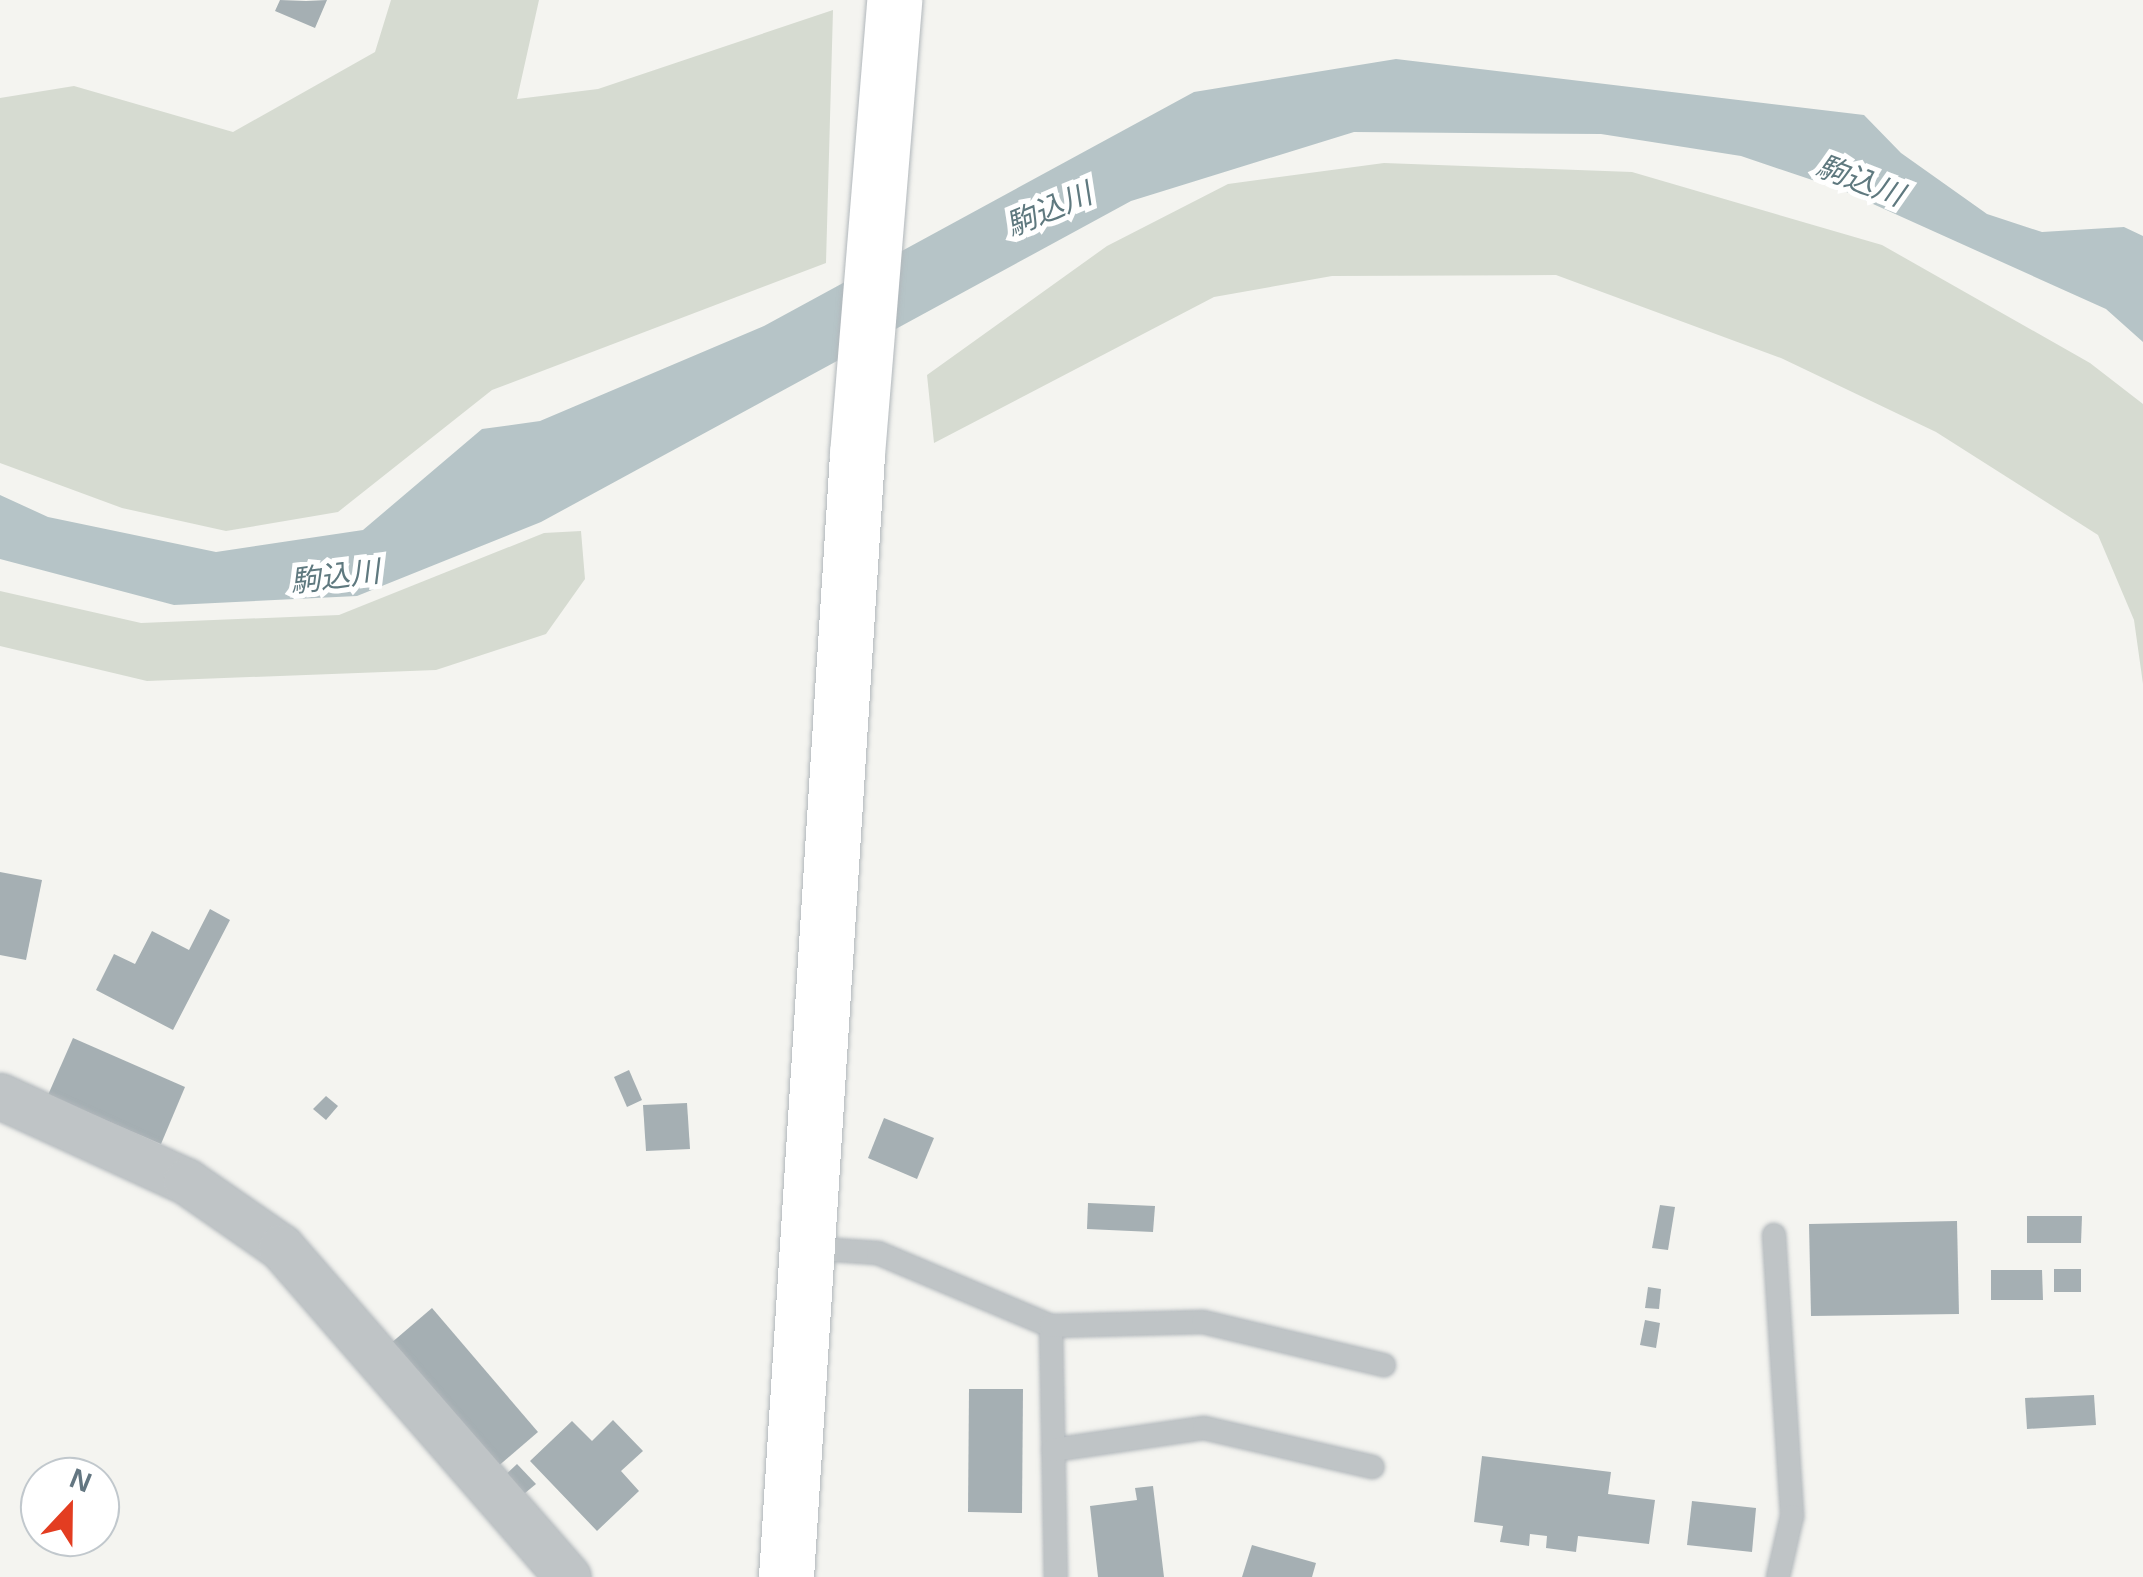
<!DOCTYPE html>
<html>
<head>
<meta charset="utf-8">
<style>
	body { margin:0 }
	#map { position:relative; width:2143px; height:1577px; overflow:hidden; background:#f4f4f0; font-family:Arial,"Noto Sans JP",sans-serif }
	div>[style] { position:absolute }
	.green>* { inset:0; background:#d6dbd1 }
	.water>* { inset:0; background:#b6c4c7 }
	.building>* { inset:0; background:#a5afb3 }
	.roads { filter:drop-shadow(0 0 2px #b1b7bb) drop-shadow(0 0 2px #b1b7bb) }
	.lane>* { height:22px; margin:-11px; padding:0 11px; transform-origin:11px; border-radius:11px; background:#bfc4c6 }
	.street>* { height:45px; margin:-22.5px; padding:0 22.5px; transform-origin:22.5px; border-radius:22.5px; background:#bfc4c6 }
	.secondary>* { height:55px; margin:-27.5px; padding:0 27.5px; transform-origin:27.5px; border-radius:27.5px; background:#fff }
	span { translate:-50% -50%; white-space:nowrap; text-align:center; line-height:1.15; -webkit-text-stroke:10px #fff; paint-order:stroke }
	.water-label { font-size:30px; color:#5f797f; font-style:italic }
	.north { position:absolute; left:20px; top:1457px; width:100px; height:100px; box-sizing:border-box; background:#fff; border:2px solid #c1c8cd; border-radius:50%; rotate:22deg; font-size:28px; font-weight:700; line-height:40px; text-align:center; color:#637681 }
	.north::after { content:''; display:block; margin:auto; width:35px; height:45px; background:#e33d21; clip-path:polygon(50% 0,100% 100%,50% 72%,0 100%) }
</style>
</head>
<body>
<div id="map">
	<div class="green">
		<i style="clip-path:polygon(391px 0,539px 0,517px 99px,598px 89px,833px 10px,826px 263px,492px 390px,338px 512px,226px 531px,122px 508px,0 463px,0 98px,74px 86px,233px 132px,375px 52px)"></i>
		<i style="clip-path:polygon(1384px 163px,1632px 172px,1882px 245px,2090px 363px,2143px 404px,2143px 684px,2134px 620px,2098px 535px,1936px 432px,1781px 358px,1556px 275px,1332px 276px,1214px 297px,934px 443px,927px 375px,1107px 246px,1228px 184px)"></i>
		<i style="clip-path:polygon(581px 531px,585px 579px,546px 634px,436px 670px,147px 681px,0 646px,0 591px,141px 623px,339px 615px,544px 533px)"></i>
	</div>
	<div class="water">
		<i style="clip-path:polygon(1396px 59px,1864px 115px,1901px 153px,1987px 214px,2042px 232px,2124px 227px,2143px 236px,2143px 342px,2106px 309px,1842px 190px,1741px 156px,1601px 134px,1354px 132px,1131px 201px,541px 522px,357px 596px,174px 605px,0 559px,0 495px,48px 517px,216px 552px,363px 530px,482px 429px,540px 421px,764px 326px,1194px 92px)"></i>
	</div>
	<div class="building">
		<i style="clip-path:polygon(280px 0,306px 1px,327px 0,315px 28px,275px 11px)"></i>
		<i style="clip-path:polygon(0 872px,42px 880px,26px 960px,0 955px)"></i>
		<i style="clip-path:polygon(210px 909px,230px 920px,173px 1030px,96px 990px,114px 954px,135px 964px,152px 931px,189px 950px)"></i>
		<i style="clip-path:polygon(73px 1038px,185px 1087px,161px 1144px,48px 1095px)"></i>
		<i style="clip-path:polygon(629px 1070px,642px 1100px,627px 1107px,614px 1077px)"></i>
		<i style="clip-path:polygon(326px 1096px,338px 1106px,326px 1120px,313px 1109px)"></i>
		<i style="clip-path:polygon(687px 1103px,690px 1149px,646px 1151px,643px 1105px)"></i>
		<i style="clip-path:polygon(884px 1118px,934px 1138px,917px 1179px,868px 1158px)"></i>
		<i style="clip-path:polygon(1088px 1203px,1155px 1206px,1153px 1232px,1087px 1229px)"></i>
		<i style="clip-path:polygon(1660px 1205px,1675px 1207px,1668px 1250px,1652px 1248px)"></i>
		<i style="clip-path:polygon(2027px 1216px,2082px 1216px,2081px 1243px,2027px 1243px)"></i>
		<i style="clip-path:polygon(1957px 1221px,1959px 1314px,1811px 1316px,1809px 1224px)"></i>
		<i style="clip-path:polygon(2054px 1269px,2081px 1269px,2081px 1292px,2054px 1292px)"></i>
		<i style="clip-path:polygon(1991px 1270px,2042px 1270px,2043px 1300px,1991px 1300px)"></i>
		<i style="clip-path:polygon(1648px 1287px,1661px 1289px,1659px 1309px,1645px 1308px)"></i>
		<i style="clip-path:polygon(432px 1308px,538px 1432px,496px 1468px,390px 1344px)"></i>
		<i style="clip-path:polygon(1645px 1320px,1660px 1323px,1656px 1348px,1640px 1345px)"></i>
		<i style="clip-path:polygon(969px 1389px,1023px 1389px,1022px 1513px,968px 1512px)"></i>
		<i style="clip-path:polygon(2094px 1395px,2096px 1425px,2027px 1429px,2025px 1398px)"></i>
		<i style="clip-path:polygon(613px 1420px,643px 1451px,621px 1471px,639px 1491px,597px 1531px,530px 1461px,572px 1421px,592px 1441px)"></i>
		<i style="clip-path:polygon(1482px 1456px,1611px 1472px,1608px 1494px,1655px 1500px,1649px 1544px,1578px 1536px,1576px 1552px,1546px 1548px,1547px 1536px,1530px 1534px,1529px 1546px,1500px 1542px,1503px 1526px,1474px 1522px)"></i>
		<i style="clip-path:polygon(517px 1464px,536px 1484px,519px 1498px,501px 1479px)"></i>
		<i style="clip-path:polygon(1153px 1486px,1164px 1577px,1098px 1577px,1090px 1506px,1137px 1500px,1135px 1488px)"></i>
		<i style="clip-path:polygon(1692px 1501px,1756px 1508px,1752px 1552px,1687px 1545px)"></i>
		<i style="clip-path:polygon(1252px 1545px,1316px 1563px,1312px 1577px,1242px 1577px)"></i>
	</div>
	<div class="roads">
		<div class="lane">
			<i style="left:1774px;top:1235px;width:282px;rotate:86.3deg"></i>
			<i style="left:1792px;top:1516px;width:63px;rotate:102.9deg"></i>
			<i style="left:806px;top:1248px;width:72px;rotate:4deg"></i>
			<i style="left:878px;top:1253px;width:188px;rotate:22.9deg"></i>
			<i style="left:1051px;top:1326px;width:251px;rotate:88.9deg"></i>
			<i style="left:1051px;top:1326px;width:152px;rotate:-1.5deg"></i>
			<i style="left:1203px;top:1322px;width:186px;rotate:13.4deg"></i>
			<i style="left:1053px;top:1450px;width:153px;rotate:-8.3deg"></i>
			<i style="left:1204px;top:1428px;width:173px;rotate:13deg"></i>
		</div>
		<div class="street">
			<i style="left:0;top:1096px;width:205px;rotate:24.6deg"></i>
			<i style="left:186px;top:1181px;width:116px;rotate:34.8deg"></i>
			<i style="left:281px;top:1247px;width:437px;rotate:49deg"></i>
		</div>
		<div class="secondary">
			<i style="left:786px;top:1577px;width:1125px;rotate:-86.38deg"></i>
			<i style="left:857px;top:454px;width:456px;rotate:-85.3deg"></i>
		</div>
	</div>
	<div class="water-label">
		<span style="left:1860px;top:181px;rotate:21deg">駒込川</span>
		<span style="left:1049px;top:210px;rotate:-23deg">駒込川</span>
		<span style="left:335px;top:577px;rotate:-7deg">駒込川</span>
	</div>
	<div class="north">N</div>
</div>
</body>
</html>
